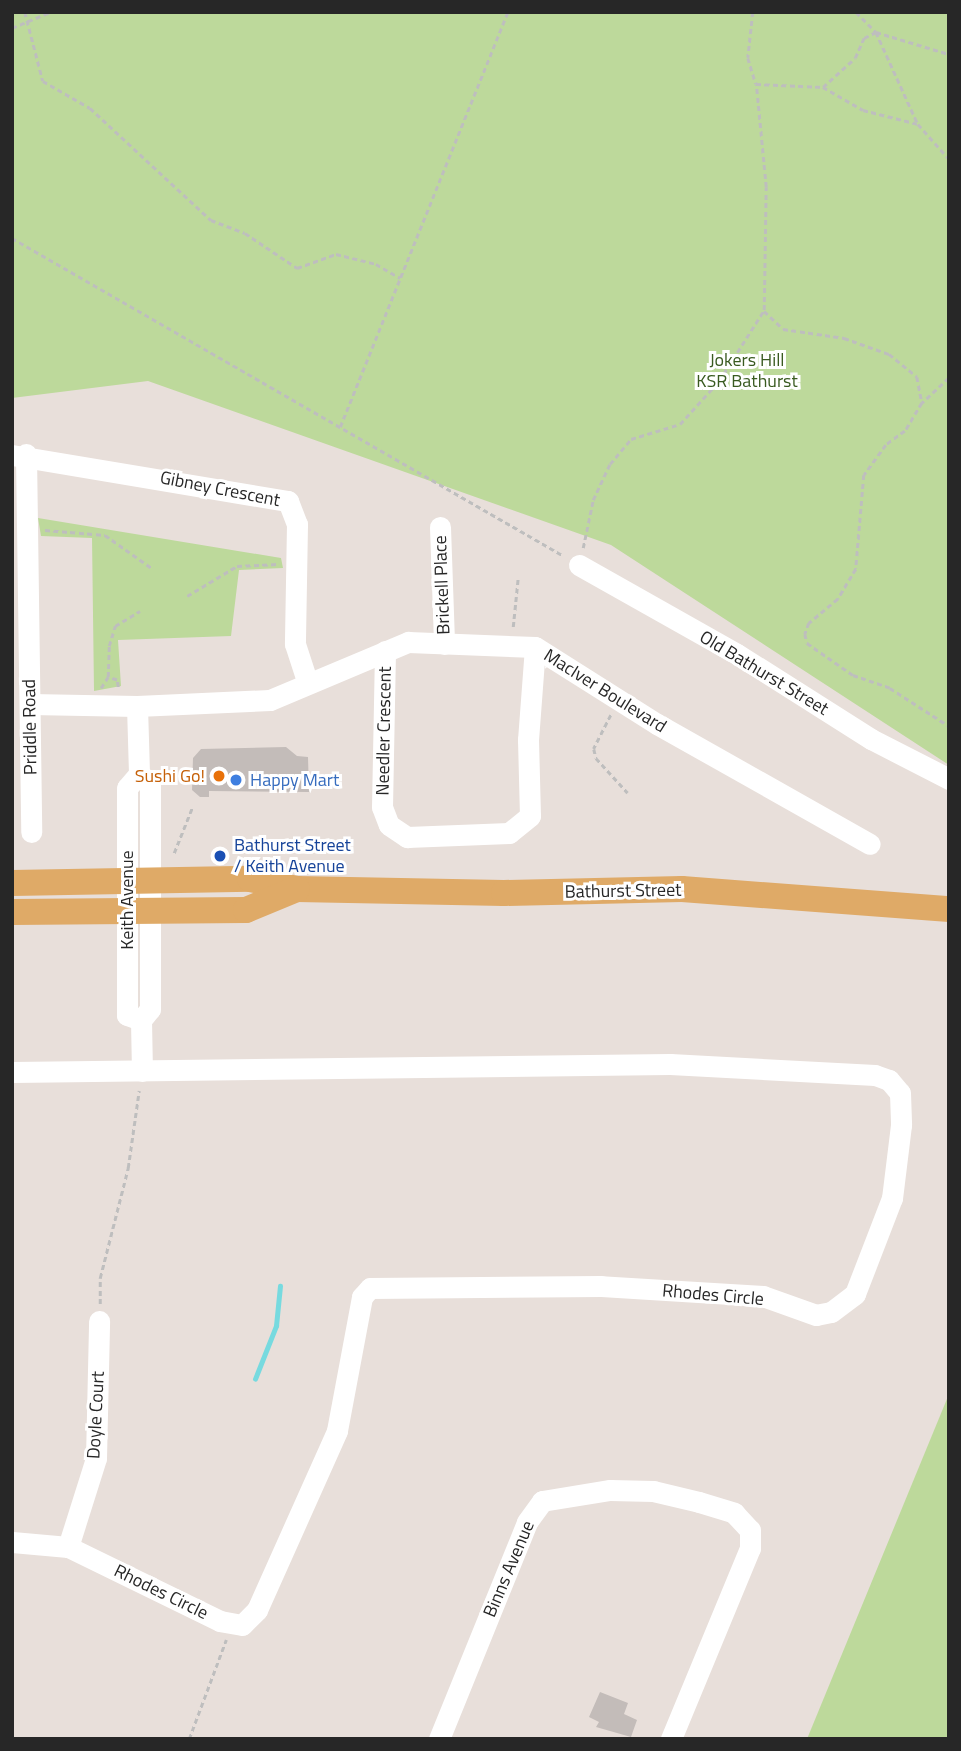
<!DOCTYPE html>
<html>
<head>
<meta charset="utf-8">
<style>
	body { margin:0 }
	#map { position:relative; width:961px; height:1751px; overflow:hidden; background:#e8dfda; font-family:"Titillium Web",sans-serif }
	div>[style] { position:absolute }
	.green>* { inset:0; background:#bdd99b }
	.stream>* { height:4.5px; margin:-2.25px; padding:0 2.25px; transform-origin:2.25px; border-radius:2.25px; background:#77dadf }
	.building>* { inset:0; background:#c3bcb9 }
	.path>* { height:2.5px; margin-top:-1.25px; transform-origin:0; background:repeating-linear-gradient(90deg,#bebebe 0 5px,transparent 0 8.5px) }
	.minor>* { height:21px; margin:-10.5px; padding:0 10.5px; transform-origin:10.5px; border-radius:10.5px; background:#fff }
	.major>* { height:26px; margin:-13px; padding:0 13px; transform-origin:13px; border-radius:13px; background:#dfaa67 }
	.dots>* { width:19px; height:19px; translate:-50% -50%; box-sizing:border-box; border:4px solid #fff; border-radius:50% }
	span { translate:-50% -50%; white-space:nowrap; text-align:center; line-height:1.15; -webkit-text-stroke:6px #fff; paint-order:stroke }
	.park-label { font-size:18px; color:#395a20 }
	.street-label { font-size:18px; color:#272727 }
	.food-label { font-size:18px; color:#c56008 }
	.right { translate:-100% -50%; text-align:right }
	.shop-label { font-size:18px; color:#366cbe }
	.left { translate:0 -50%; text-align:left }
	.transit-label { font-size:18px; color:#164399 }
	.frame { position:absolute; inset:0; border:14px solid #272727; pointer-events:none }
</style>
</head>
<body>
<div id="map">
	<div class="green">
		<i style="clip-path:polygon(12px 12px,949px 12px,949px 765px,611px 545px,148px 381px,12px 398px)"></i>
		<i style="clip-path:polygon(38px 518px,281px 558px,283px 568px,239px 570px,231px 636px,118px 640px,121px 686px,94px 691px,92px 538px,41px 536px)"></i>
		<i style="clip-path:polygon(949px 1394px,949px 1739px,807px 1739px)"></i>
	</div>
	<div class="stream">
		<i style="left:255px;top:1379px;width:57px;rotate:-68.4deg"></i>
		<i style="left:276px;top:1326px;width:40px;rotate:-84.3deg"></i>
	</div>
	<div class="building">
		<i style="clip-path:polygon(286px 747px,297px 756px,308px 757px,309px 792px,209px 791px,209px 797px,200px 797px,192px 790px,193px 758px,201px 749px)"></i>
		<i style="clip-path:polygon(600px 1692px,628px 1703px,624px 1714px,637px 1720px,631px 1737px,596px 1727px,599px 1722px,589px 1717px)"></i>
	</div>
	<div class="path">
		<i style="left:25px;top:12px;width:71px;rotate:75.4deg"></i>
		<i style="left:43px;top:81px;width:54px;rotate:29.9deg"></i>
		<i style="left:90px;top:108px;width:165px;rotate:42.8deg"></i>
		<i style="left:211px;top:220px;width:36px;rotate:21deg"></i>
		<i style="left:245px;top:233px;width:63px;rotate:33.9deg"></i>
		<i style="left:297px;top:268px;width:41px;rotate:-19.7deg"></i>
		<i style="left:336px;top:254px;width:41px;rotate:14deg"></i>
		<i style="left:376px;top:264px;width:28px;rotate:30deg"></i>
		<i style="left:753px;top:12px;width:46px;rotate:96.2deg"></i>
		<i style="left:748px;top:58px;width:27px;rotate:73deg"></i>
		<i style="left:756px;top:84px;width:67px;rotate:2.6deg"></i>
		<i style="left:823px;top:87px;width:43px;rotate:-42.2deg"></i>
		<i style="left:855px;top:58px;width:22px;rotate:-66deg"></i>
		<i style="left:864px;top:38px;width:13px;rotate:-27deg"></i>
		<i style="left:876px;top:32px;width:101px;rotate:65.5deg"></i>
		<i style="left:856px;top:12px;width:28px;rotate:45deg"></i>
		<i style="left:876px;top:32px;width:76px;rotate:16.8deg"></i>
		<i style="left:12px;top:28px;width:41px;rotate:-22.8deg"></i>
		<i style="left:823px;top:87px;width:46px;rotate:29.9deg"></i>
		<i style="left:863px;top:110px;width:57px;rotate:14.3deg"></i>
		<i style="left:918px;top:124px;width:47px;rotate:48.5deg"></i>
		<i style="left:12px;top:238px;width:637px;rotate:29.95deg"></i>
		<i style="left:764px;top:311px;width:26px;rotate:43deg"></i>
		<i style="left:783px;top:329px;width:62px;rotate:8.4deg"></i>
		<i style="left:844px;top:338px;width:48px;rotate:19.6deg"></i>
		<i style="left:889px;top:354px;width:36px;rotate:39deg"></i>
		<i style="left:917px;top:377px;width:26px;rotate:79deg"></i>
		<i style="left:949px;top:378px;width:37px;rotate:137deg"></i>
		<i style="left:922px;top:403px;width:33px;rotate:121deg"></i>
		<i style="left:905px;top:431px;width:24px;rotate:144deg"></i>
		<i style="left:886px;top:445px;width:37px;rotate:126deg"></i>
		<i style="left:864px;top:475px;width:94px;rotate:94.9deg"></i>
		<i style="left:856px;top:569px;width:35px;rotate:121deg"></i>
		<i style="left:838px;top:599px;width:38px;rotate:140deg"></i>
		<i style="left:809px;top:623px;width:12px;rotate:110deg"></i>
		<i style="left:805px;top:634px;width:9px;rotate:77deg"></i>
		<i style="left:807px;top:643px;width:56px;rotate:34.8deg"></i>
		<i style="left:853px;top:675px;width:39px;rotate:19deg"></i>
		<i style="left:890px;top:688px;width:70px;rotate:32.8deg"></i>
		<i style="left:340px;top:427px;width:448px;rotate:-68deg"></i>
		<i style="left:45px;top:530px;width:60px;rotate:4.8deg"></i>
		<i style="left:105px;top:535px;width:59px;rotate:35.3deg"></i>
		<i style="left:583px;top:548px;width:49px;rotate:-78.2deg"></i>
		<i style="left:593px;top:500px;width:40px;rotate:-65deg"></i>
		<i style="left:610px;top:464px;width:33px;rotate:-50deg"></i>
		<i style="left:631px;top:439px;width:51px;rotate:-17deg"></i>
		<i style="left:680px;top:424px;width:58px;rotate:-47.8deg"></i>
		<i style="left:719px;top:381px;width:84px;rotate:-57.6deg"></i>
		<i style="left:764px;top:310px;width:123px;rotate:-89.1deg"></i>
		<i style="left:766px;top:187px;width:103px;rotate:-95.5deg"></i>
		<i style="left:187px;top:596px;width:58px;rotate:-31deg"></i>
		<i style="left:237px;top:566px;width:40px;rotate:-2.9deg"></i>
		<i style="left:513px;top:627px;width:49px;rotate:-84.2deg"></i>
		<i style="left:118px;top:687px;width:7px;rotate:-98deg"></i>
		<i style="left:117px;top:680px;width:9px;rotate:-162deg"></i>
		<i style="left:108px;top:677px;width:31px;rotate:-88deg"></i>
		<i style="left:109px;top:646px;width:21px;rotate:-73deg"></i>
		<i style="left:115px;top:626px;width:29px;rotate:-31deg"></i>
		<i style="left:101px;top:688px;width:13px;rotate:-58deg"></i>
		<i style="left:611px;top:715px;width:38px;rotate:117deg"></i>
		<i style="left:594px;top:749px;width:9px;rotate:77deg"></i>
		<i style="left:596px;top:758px;width:47px;rotate:47.6deg"></i>
		<i style="left:174px;top:853px;width:48px;rotate:-68.2deg"></i>
		<i style="left:100px;top:1304px;width:26px;rotate:-90deg"></i>
		<i style="left:100px;top:1278px;width:114px;rotate:-75.7deg"></i>
		<i style="left:128px;top:1168px;width:78px;rotate:-81.9deg"></i>
		<i style="left:189px;top:1739px;width:106px;rotate:-69.5deg"></i>
	</div>
	<div class="minor">
		<i style="left:26px;top:454px;width:378px;rotate:89.2deg"></i>
		<i style="left:12px;top:455px;width:280px;rotate:9.5deg"></i>
		<i style="left:288px;top:501px;width:25px;rotate:69deg"></i>
		<i style="left:297px;top:524px;width:120px;rotate:91deg"></i>
		<i style="left:295px;top:644px;width:40px;rotate:72deg"></i>
		<i style="left:440px;top:527px;width:117px;rotate:88deg"></i>
		<i style="left:579px;top:565px;width:181px;rotate:29.4deg"></i>
		<i style="left:737px;top:654px;width:159px;rotate:32.4deg"></i>
		<i style="left:871px;top:739px;width:88px;rotate:27.1deg"></i>
		<i style="left:385px;top:651px;width:156px;rotate:91.1deg"></i>
		<i style="left:382px;top:807px;width:19px;rotate:69deg"></i>
		<i style="left:389px;top:825px;width:22px;rotate:34deg"></i>
		<i style="left:407px;top:837px;width:102px;rotate:-2.2deg"></i>
		<i style="left:509px;top:833px;width:27px;rotate:-39deg"></i>
		<i style="left:530px;top:816px;width:76px;rotate:-91.5deg"></i>
		<i style="left:528px;top:740px;width:93px;rotate:-85.7deg"></i>
		<i style="left:30px;top:704px;width:107px;rotate:1.1deg"></i>
		<i style="left:137px;top:706px;width:133px;rotate:-2.6deg"></i>
		<i style="left:270px;top:700px;width:150px;rotate:-22.8deg"></i>
		<i style="left:408px;top:642px;width:127px;rotate:2.3deg"></i>
		<i style="left:535px;top:647px;width:144px;rotate:32.3deg"></i>
		<i style="left:657px;top:724px;width:244px;rotate:29.4deg"></i>
		<i style="left:137px;top:706px;width:68px;rotate:88.3deg"></i>
		<i style="left:139px;top:774px;width:18px;rotate:131deg"></i>
		<i style="left:127px;top:788px;width:227px;rotate:90deg"></i>
		<i style="left:127px;top:1015px;width:15px;rotate:20deg"></i>
		<i style="left:139px;top:774px;width:14px;rotate:39deg"></i>
		<i style="left:150px;top:783px;width:226px;rotate:90deg"></i>
		<i style="left:150px;top:1009px;width:14px;rotate:129deg"></i>
		<i style="left:141px;top:1020px;width:51px;rotate:88.9deg"></i>
		<i style="left:12px;top:1072px;width:658px;rotate:-0.7deg"></i>
		<i style="left:670px;top:1064px;width:205px;rotate:3.1deg"></i>
		<i style="left:875px;top:1075px;width:15px;rotate:20deg"></i>
		<i style="left:889px;top:1080px;width:17px;rotate:50deg"></i>
		<i style="left:900px;top:1093px;width:32px;rotate:88deg"></i>
		<i style="left:901px;top:1125px;width:74px;rotate:97deg"></i>
		<i style="left:892px;top:1198px;width:103px;rotate:111.1deg"></i>
		<i style="left:855px;top:1294px;width:30px;rotate:143deg"></i>
		<i style="left:831px;top:1312px;width:15px;rotate:169deg"></i>
		<i style="left:816px;top:1315px;width:56px;rotate:-160.3deg"></i>
		<i style="left:763px;top:1296px;width:162px;rotate:-176.5deg"></i>
		<i style="left:601px;top:1286px;width:231px;rotate:179.5deg"></i>
		<i style="left:370px;top:1288px;width:12px;rotate:132deg"></i>
		<i style="left:362px;top:1297px;width:136px;rotate:100.6deg"></i>
		<i style="left:337px;top:1431px;width:196px;rotate:114.1deg"></i>
		<i style="left:257px;top:1610px;width:21px;rotate:135deg"></i>
		<i style="left:242px;top:1625px;width:22px;rotate:-170deg"></i>
		<i style="left:220px;top:1621px;width:169px;rotate:-154deg"></i>
		<i style="left:68px;top:1547px;width:56px;rotate:-174.9deg"></i>
		<i style="left:68px;top:1547px;width:93px;rotate:-72.5deg"></i>
		<i style="left:96px;top:1458px;width:137px;rotate:-88.7deg"></i>
		<i style="left:439px;top:1739px;width:234px;rotate:-67.9deg"></i>
		<i style="left:527px;top:1522px;width:26px;rotate:-54deg"></i>
		<i style="left:542px;top:1501px;width:69px;rotate:-9.2deg"></i>
		<i style="left:610px;top:1490px;width:43px;rotate:1.3deg"></i>
		<i style="left:653px;top:1491px;width:47px;rotate:13.4deg"></i>
		<i style="left:699px;top:1502px;width:37px;rotate:17deg"></i>
		<i style="left:734px;top:1513px;width:23px;rotate:47deg"></i>
		<i style="left:750px;top:1530px;width:18px;rotate:90deg"></i>
		<i style="left:750px;top:1548px;width:207px;rotate:112.5deg"></i>
	</div>
	<div class="major">
		<i style="left:12px;top:883px;width:238px;rotate:-1deg"></i>
		<i style="left:250px;top:879px;width:48px;rotate:12deg"></i>
		<i style="left:297px;top:889px;width:207px;rotate:1.1deg"></i>
		<i style="left:504px;top:893px;width:178px;rotate:-1.3deg"></i>
		<i style="left:682px;top:889px;width:268px;rotate:4.3deg"></i>
		<i style="left:12px;top:912px;width:234px;rotate:-0.5deg"></i>
		<i style="left:246px;top:910px;width:55px;rotate:-22.4deg"></i>
	</div>
	<div class="dots">
		<i style="left:219px;top:776px;background:#e8710a"></i>
		<i style="left:236px;top:780px;background:#3f7fe0"></i>
		<i style="left:220px;top:856px;background:#1a4fb4"></i>
	</div>
	<div class="park-label">
		<span style="left:747px;top:371px">Jokers Hill<br>KSR Bathurst</span>
	</div>
	<div class="street-label">
		<span style="left:220px;top:489px;rotate:11deg">Gibney Crescent</span>
		<span style="left:442px;top:585px;rotate:-92deg">Brickell Place</span>
		<span style="left:764px;top:673px;rotate:31deg">Old Bathurst Street</span>
		<span style="left:605px;top:691px;rotate:32deg">MacIver Boulevard</span>
		<span style="left:30px;top:727px;rotate:-91deg">Priddle Road</span>
		<span style="left:384px;top:731px;rotate:-89deg">Needler Crescent</span>
		<span style="left:623px;top:891px;rotate:-1deg">Bathurst Street</span>
		<span style="left:127px;top:900px;rotate:-90deg">Keith Avenue</span>
		<span style="left:713px;top:1295px;rotate:5deg">Rhodes Circle</span>
		<span style="left:96px;top:1415px;rotate:-87deg">Doyle Court</span>
		<span style="left:509px;top:1569px;rotate:-67deg">Binns Avenue</span>
		<span style="left:161px;top:1592px;rotate:26deg">Rhodes Circle</span>
	</div>
	<div class="food-label">
		<span class="right" style="left:205px;top:776px">Sushi Go!</span>
	</div>
	<div class="shop-label">
		<span class="left" style="left:250px;top:780px">Happy Mart</span>
	</div>
	<div class="transit-label">
		<span class="left" style="left:234px;top:856px">Bathurst Street<br>/ Keith Avenue</span>
	</div>
	<div class="frame"></div>
</div>
</body>
</html>
